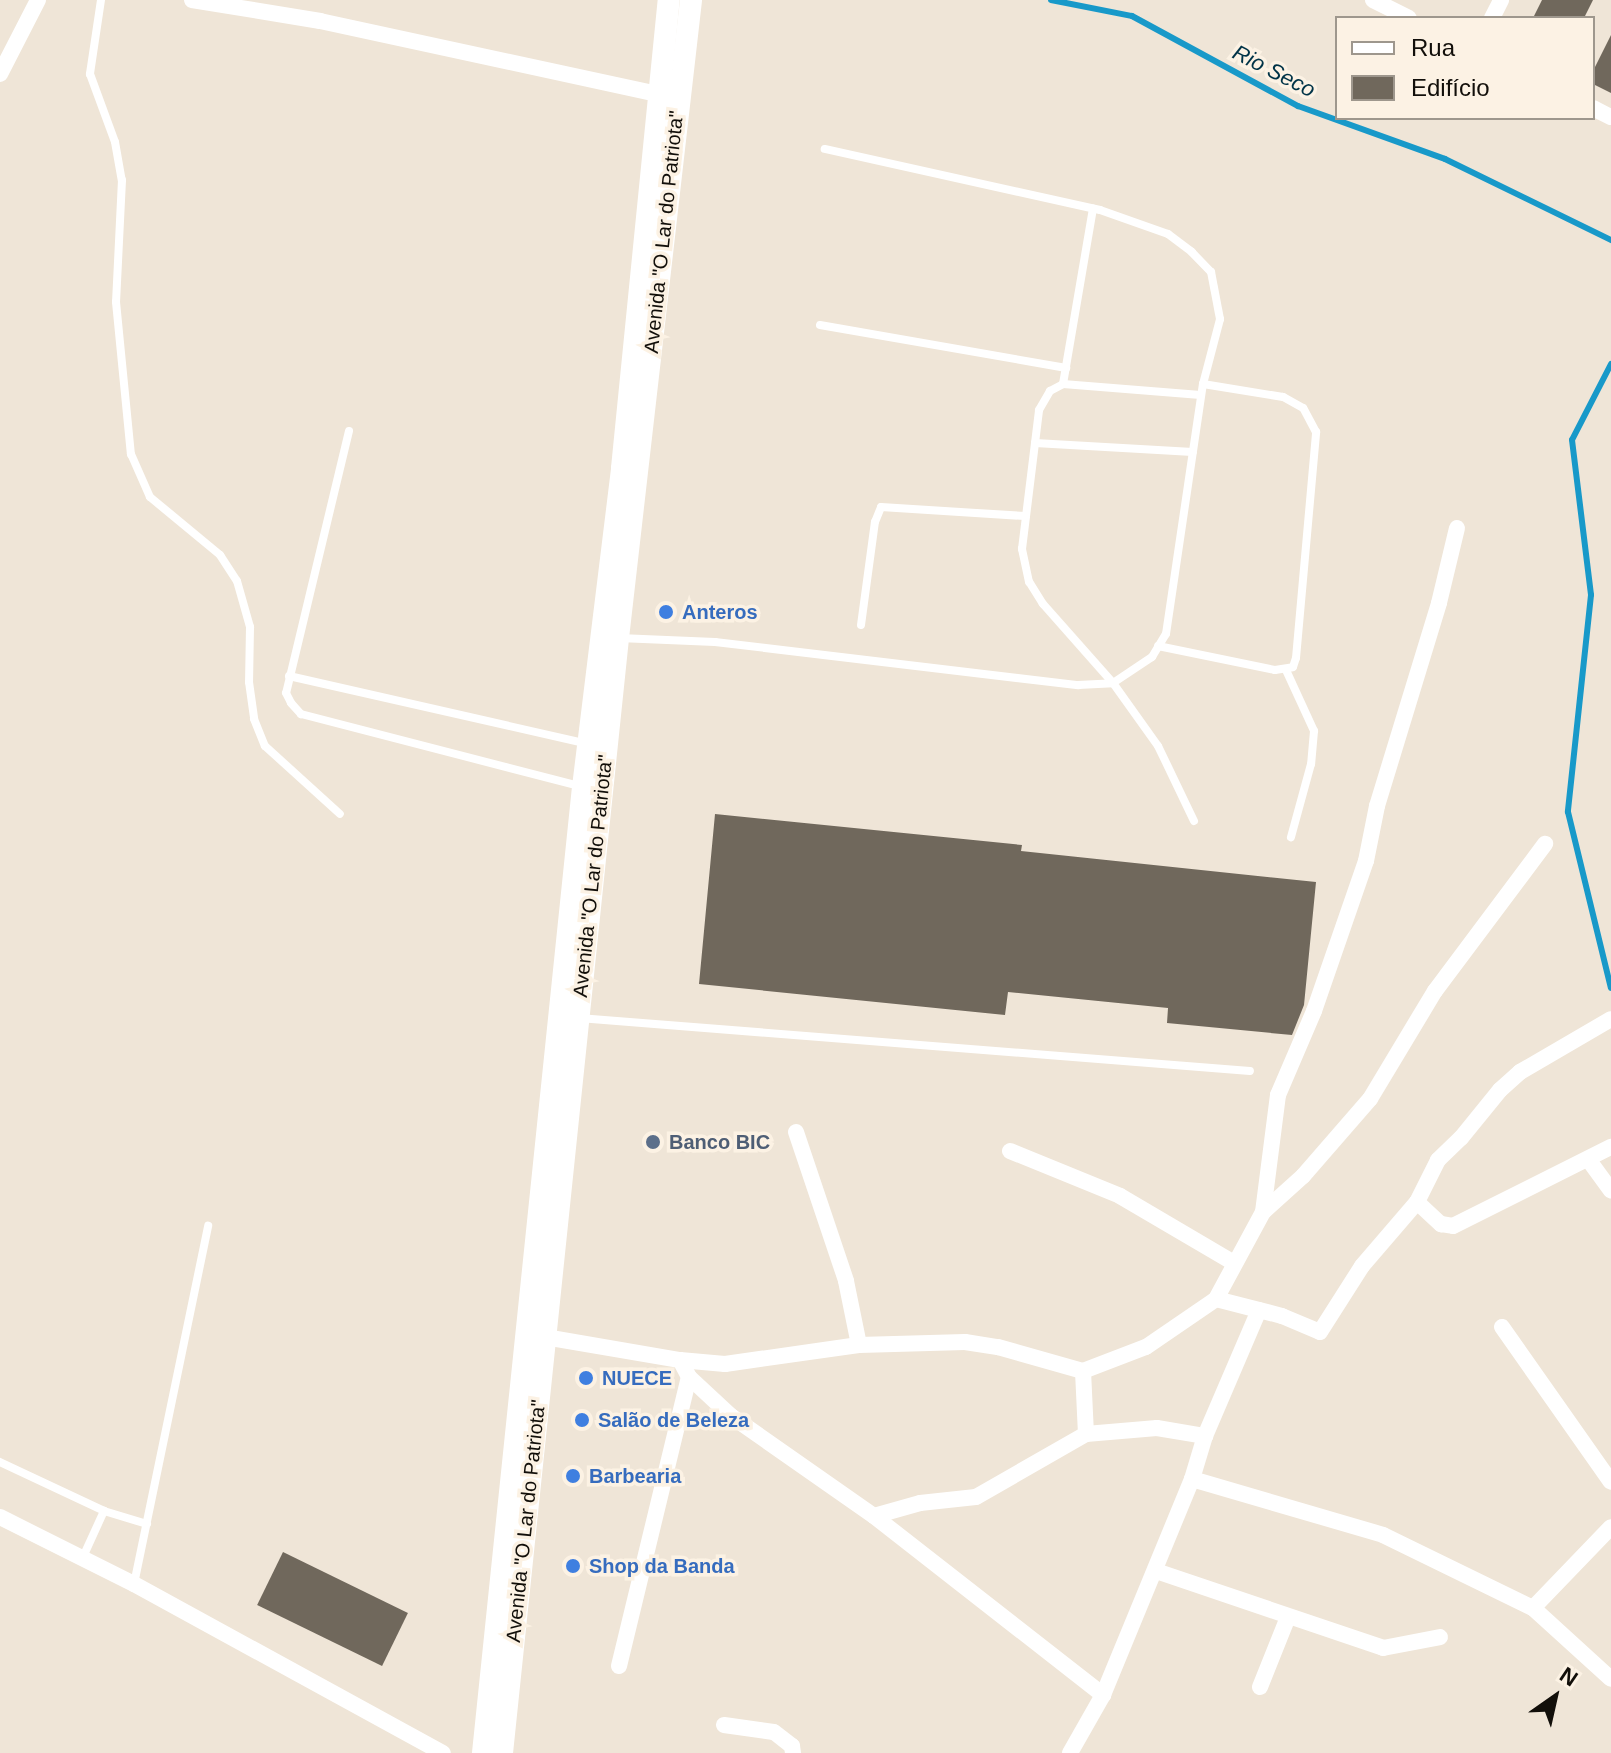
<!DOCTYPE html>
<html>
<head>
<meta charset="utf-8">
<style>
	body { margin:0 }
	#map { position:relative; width:1611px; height:1753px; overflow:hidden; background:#efe5d7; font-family:Helvetica,sans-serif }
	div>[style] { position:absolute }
	.stream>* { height:6px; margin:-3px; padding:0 3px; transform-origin:3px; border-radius:3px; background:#1899c9 }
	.building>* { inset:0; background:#70685c; transform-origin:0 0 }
	.lane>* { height:8px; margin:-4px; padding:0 4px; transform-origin:4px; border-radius:4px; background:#fff }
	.street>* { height:16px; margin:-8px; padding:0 8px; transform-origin:8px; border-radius:8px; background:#fff }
	.secondary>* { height:22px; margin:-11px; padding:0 11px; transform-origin:11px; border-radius:11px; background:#fff }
	.dots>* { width:22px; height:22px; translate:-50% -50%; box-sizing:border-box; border:4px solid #fcf2e4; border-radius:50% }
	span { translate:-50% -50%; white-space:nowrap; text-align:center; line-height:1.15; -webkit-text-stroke:7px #fcf2e4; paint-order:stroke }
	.street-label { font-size:20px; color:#120f0a }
	.shop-label { font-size:20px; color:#366cbe; font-weight:700 }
	.left { translate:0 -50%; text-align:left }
	.service-label { font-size:20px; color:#4e5e75; font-weight:700 }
	.water-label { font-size:22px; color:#003347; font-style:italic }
	.legend { position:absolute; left:1335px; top:16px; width:260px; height:104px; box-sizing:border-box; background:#fcf2e4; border:2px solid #9e978d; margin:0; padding:10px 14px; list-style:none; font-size:24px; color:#120f0a }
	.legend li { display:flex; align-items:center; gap:16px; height:40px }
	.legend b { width:40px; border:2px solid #9e978d }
	.north { position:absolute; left:1515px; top:1657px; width:80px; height:80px; -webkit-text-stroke:6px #fcf2e4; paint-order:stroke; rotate:34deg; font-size:22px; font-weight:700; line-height:32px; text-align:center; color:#120f0a }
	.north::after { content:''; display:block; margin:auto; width:28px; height:36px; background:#120f0a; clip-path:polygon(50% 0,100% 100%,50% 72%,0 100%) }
</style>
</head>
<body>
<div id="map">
	<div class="stream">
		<i style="left:1051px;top:0;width:83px;rotate:11.2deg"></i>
		<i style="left:1132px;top:16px;width:189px;rotate:28.5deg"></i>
		<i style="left:1298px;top:106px;width:156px;rotate:19.8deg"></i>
		<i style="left:1445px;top:159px;width:185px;rotate:26deg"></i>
		<i style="left:1611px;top:364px;width:85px;rotate:117.2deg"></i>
		<i style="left:1572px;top:440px;width:156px;rotate:83deg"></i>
		<i style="left:1591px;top:595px;width:218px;rotate:96.1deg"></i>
		<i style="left:1568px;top:812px;width:181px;rotate:76.3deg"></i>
	</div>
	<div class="building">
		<i style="clip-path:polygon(1542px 0,1593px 0,1584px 18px,1533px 18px)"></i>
		<i style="clip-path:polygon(1611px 35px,1611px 93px,1593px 84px,1593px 71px)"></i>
		<i style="clip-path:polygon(715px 814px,1022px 845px,1021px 851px,1316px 882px,1304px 1005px,1292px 1035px,1167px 1023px,1168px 1008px,1008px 992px,1005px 1015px,699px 984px)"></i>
		<i style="left:283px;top:1552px;width:139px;height:59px;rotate:26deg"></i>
	</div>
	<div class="lane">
		<i style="left:101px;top:0;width:75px;rotate:98.5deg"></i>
		<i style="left:90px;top:74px;width:72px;rotate:69.8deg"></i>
		<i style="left:115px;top:142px;width:39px;rotate:80deg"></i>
		<i style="left:122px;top:180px;width:122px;rotate:92.8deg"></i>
		<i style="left:116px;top:302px;width:153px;rotate:84.4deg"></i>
		<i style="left:131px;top:454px;width:47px;rotate:66.2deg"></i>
		<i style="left:150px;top:497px;width:91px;rotate:39.6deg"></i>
		<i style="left:220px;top:555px;width:31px;rotate:57deg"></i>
		<i style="left:237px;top:581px;width:48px;rotate:74.2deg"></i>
		<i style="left:250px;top:627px;width:55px;rotate:91deg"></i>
		<i style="left:249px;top:682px;width:37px;rotate:82deg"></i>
		<i style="left:254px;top:719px;width:29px;rotate:68deg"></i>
		<i style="left:265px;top:746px;width:101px;rotate:42.2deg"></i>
		<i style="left:820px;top:325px;width:250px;rotate:9.9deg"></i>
		<i style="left:1063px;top:384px;width:178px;rotate:-80.3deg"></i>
		<i style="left:349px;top:431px;width:269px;rotate:103.5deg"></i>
		<i style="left:286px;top:693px;width:11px;rotate:63deg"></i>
		<i style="left:291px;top:703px;width:15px;rotate:48deg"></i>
		<i style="left:301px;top:714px;width:288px;rotate:14.5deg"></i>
		<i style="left:1035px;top:443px;width:158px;rotate:3.3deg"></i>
		<i style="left:861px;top:625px;width:104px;rotate:-82.3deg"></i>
		<i style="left:875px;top:522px;width:16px;rotate:-68deg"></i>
		<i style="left:881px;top:507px;width:145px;rotate:3.6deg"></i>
		<i style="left:619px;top:638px;width:96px;rotate:2.4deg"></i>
		<i style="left:715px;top:642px;width:366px;rotate:6.8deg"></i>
		<i style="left:1078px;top:685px;width:35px;rotate:-3deg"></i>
		<i style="left:1113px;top:683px;width:47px;rotate:-33.7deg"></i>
		<i style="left:1152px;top:657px;width:27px;rotate:-59deg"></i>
		<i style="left:1166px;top:634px;width:253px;rotate:-81.6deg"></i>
		<i style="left:1203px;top:384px;width:67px;rotate:-75.3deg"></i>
		<i style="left:1220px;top:319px;width:48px;rotate:-100.8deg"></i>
		<i style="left:1211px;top:272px;width:28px;rotate:-134deg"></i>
		<i style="left:1192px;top:252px;width:30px;rotate:-143deg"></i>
		<i style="left:1168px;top:234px;width:72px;rotate:-160.6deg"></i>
		<i style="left:1100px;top:210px;width:282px;rotate:-167.5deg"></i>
		<i style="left:1158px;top:646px;width:119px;rotate:11.6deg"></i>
		<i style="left:1275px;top:670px;width:18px;rotate:-9deg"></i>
		<i style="left:1293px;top:667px;width:9px;rotate:-72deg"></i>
		<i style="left:1296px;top:658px;width:227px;rotate:-84.9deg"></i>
		<i style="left:1316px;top:432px;width:27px;rotate:-118deg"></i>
		<i style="left:1303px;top:408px;width:23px;rotate:-151deg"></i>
		<i style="left:1283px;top:397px;width:81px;rotate:-170.8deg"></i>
		<i style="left:1286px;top:670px;width:67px;rotate:65.3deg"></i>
		<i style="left:1314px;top:731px;width:33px;rotate:95deg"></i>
		<i style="left:1311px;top:764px;width:76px;rotate:105.3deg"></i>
		<i style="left:289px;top:676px;width:303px;rotate:12.8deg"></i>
		<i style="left:1194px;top:821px;width:83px;rotate:-115.6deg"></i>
		<i style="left:1158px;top:746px;width:77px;rotate:-125.5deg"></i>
		<i style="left:1113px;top:683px;width:106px;rotate:-131.5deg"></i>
		<i style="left:1043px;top:604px;width:26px;rotate:-122deg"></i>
		<i style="left:1029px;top:582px;width:34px;rotate:-102deg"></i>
		<i style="left:1022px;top:549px;width:140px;rotate:-83deg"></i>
		<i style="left:1039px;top:410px;width:22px;rotate:-60deg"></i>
		<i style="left:1050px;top:391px;width:15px;rotate:-28deg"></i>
		<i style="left:1063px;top:384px;width:138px;rotate:4.6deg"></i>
		<i style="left:579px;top:1018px;width:673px;rotate:4.52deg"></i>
		<i style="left:0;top:1462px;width:115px;rotate:25.2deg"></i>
		<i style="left:104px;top:1511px;width:45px;rotate:16.8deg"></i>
		<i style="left:83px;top:1557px;width:51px;rotate:-65.5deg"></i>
		<i style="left:134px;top:1584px;width:366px;rotate:-78.3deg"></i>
	</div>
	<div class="street">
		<i style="left:192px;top:0;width:130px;rotate:9.3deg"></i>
		<i style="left:320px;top:21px;width:347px;rotate:12.2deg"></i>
		<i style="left:1373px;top:0;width:40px;rotate:26.6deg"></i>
		<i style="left:1492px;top:18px;width:20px;rotate:-63deg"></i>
		<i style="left:0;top:74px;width:83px;rotate:-62.8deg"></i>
		<i style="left:1593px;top:108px;width:20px;rotate:27deg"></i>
		<i style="left:796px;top:1132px;width:157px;rotate:71.4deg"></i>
		<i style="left:846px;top:1281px;width:65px;rotate:78.5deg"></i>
		<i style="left:1010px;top:1151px;width:119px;rotate:22.2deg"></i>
		<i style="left:1120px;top:1196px;width:132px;rotate:30.4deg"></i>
		<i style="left:1588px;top:1159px;width:39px;rotate:54deg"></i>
		<i style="left:1417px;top:1202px;width:33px;rotate:43deg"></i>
		<i style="left:1441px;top:1224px;width:12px;rotate:9deg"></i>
		<i style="left:1453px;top:1226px;width:177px;rotate:-26.6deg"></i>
		<i style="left:1263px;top:1212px;width:118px;rotate:-82.7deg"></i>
		<i style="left:1278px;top:1095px;width:91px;rotate:-66.8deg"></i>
		<i style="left:1314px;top:1011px;width:159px;rotate:-70.9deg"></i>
		<i style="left:1366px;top:861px;width:56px;rotate:-78.7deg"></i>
		<i style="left:1377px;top:806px;width:212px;rotate:-73deg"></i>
		<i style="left:1439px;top:603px;width:77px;rotate:-76.5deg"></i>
		<i style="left:1216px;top:1299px;width:68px;rotate:14.4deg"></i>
		<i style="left:1282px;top:1316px;width:41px;rotate:22.8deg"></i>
		<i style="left:1320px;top:1332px;width:78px;rotate:-57.5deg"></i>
		<i style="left:1362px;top:1266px;width:84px;rotate:-49.3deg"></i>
		<i style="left:1417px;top:1202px;width:47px;rotate:-63.4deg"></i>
		<i style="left:1438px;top:1160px;width:32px;rotate:-44deg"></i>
		<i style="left:1461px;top:1138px;width:62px;rotate:-50.9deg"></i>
		<i style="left:1500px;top:1090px;width:27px;rotate:-42deg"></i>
		<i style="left:1520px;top:1072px;width:105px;rotate:-30.2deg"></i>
		<i style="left:1502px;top:1327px;width:189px;rotate:54.9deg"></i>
		<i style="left:545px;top:1337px;width:137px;rotate:9.7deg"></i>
		<i style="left:680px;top:1360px;width:45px;rotate:5.1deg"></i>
		<i style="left:725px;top:1364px;width:135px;rotate:-8.1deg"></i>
		<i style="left:859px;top:1345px;width:106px;rotate:-1.6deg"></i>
		<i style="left:965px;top:1342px;width:33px;rotate:9deg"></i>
		<i style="left:998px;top:1347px;width:88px;rotate:15.8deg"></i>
		<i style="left:1083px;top:1371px;width:67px;rotate:-20.9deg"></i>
		<i style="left:1146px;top:1347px;width:85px;rotate:-34.4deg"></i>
		<i style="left:1216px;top:1299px;width:99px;rotate:-61.6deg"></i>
		<i style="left:1263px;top:1212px;width:54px;rotate:-42deg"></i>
		<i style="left:1303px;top:1176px;width:102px;rotate:-49deg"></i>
		<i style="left:1370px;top:1099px;width:126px;rotate:-59deg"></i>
		<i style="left:1435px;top:991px;width:184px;rotate:-53.2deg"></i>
		<i style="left:680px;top:1360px;width:19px;rotate:62deg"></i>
		<i style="left:689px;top:1377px;width:57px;rotate:42.9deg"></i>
		<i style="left:731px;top:1416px;width:174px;rotate:35deg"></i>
		<i style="left:874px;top:1516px;width:291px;rotate:38deg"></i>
		<i style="left:1083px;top:1371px;width:63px;rotate:87.3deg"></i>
		<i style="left:1192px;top:1479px;width:199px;rotate:16.3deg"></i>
		<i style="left:1383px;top:1535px;width:167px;rotate:26deg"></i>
		<i style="left:1533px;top:1608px;width:105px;rotate:42.3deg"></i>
		<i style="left:874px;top:1516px;width:48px;rotate:-15.8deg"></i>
		<i style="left:920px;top:1503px;width:56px;rotate:-6.1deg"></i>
		<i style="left:976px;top:1497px;width:127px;rotate:-29.8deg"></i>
		<i style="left:1086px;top:1434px;width:71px;rotate:-4.8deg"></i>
		<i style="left:1157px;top:1428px;width:49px;rotate:9.5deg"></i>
		<i style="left:0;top:1517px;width:150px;rotate:26.6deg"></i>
		<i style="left:134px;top:1584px;width:352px;rotate:28.7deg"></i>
		<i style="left:1156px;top:1571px;width:240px;rotate:18.7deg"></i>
		<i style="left:1383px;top:1648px;width:58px;rotate:-10.9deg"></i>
		<i style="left:1533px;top:1608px;width:112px;rotate:-46.1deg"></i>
		<i style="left:619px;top:1666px;width:297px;rotate:-76.4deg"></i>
		<i style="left:1260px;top:1687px;width:75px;rotate:-68.2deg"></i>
		<i style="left:724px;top:1725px;width:50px;rotate:8deg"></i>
		<i style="left:774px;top:1732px;width:23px;rotate:38deg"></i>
		<i style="left:792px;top:1746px;width:7px;rotate:82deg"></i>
		<i style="left:1070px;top:1753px;width:67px;rotate:-60.4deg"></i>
		<i style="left:1103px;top:1695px;width:234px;rotate:-67.6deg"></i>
		<i style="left:1192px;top:1479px;width:45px;rotate:-73.2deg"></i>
		<i style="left:1205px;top:1436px;width:137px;rotate:-66.8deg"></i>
	</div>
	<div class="secondary">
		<i style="left:483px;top:1753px;width:971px;rotate:-84.09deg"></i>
		<i style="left:583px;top:787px;width:321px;rotate:-83deg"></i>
		<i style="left:622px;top:468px;width:470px;rotate:-84.3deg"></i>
		<i style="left:502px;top:1753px;width:1121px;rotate:-84.06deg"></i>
		<i style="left:618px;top:638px;width:642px;rotate:-83.47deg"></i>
	</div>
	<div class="dots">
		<i style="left:666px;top:612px;background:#3f7fe0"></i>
		<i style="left:653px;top:1142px;background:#5c6f8a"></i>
		<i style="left:586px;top:1378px;background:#3f7fe0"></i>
		<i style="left:582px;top:1420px;background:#3f7fe0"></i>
		<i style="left:573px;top:1476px;background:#3f7fe0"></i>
		<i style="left:573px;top:1566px;background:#3f7fe0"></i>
	</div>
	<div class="street-label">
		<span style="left:664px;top:232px;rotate:-84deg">Avenida "O Lar do Patriota"</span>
		<span style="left:593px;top:876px;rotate:-84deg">Avenida "O Lar do Patriota"</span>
		<span style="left:526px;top:1521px;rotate:-84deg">Avenida "O Lar do Patriota"</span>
	</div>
	<div class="shop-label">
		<span class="left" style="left:682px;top:612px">Anteros</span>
		<span class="left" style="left:602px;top:1378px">NUECE</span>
		<span class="left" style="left:598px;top:1420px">Salão de Beleza</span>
		<span class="left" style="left:589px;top:1476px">Barbearia</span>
		<span class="left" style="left:589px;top:1566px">Shop da Banda</span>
	</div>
	<div class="service-label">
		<span class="left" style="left:669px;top:1142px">Banco BIC</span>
	</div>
	<div class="water-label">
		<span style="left:1274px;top:71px;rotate:27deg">Rio Seco</span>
	</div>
	<ul class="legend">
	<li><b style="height:10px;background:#fff"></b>Rua</li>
	<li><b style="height:22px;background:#70685c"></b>Edifício</li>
	</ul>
	<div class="north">N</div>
</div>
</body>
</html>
